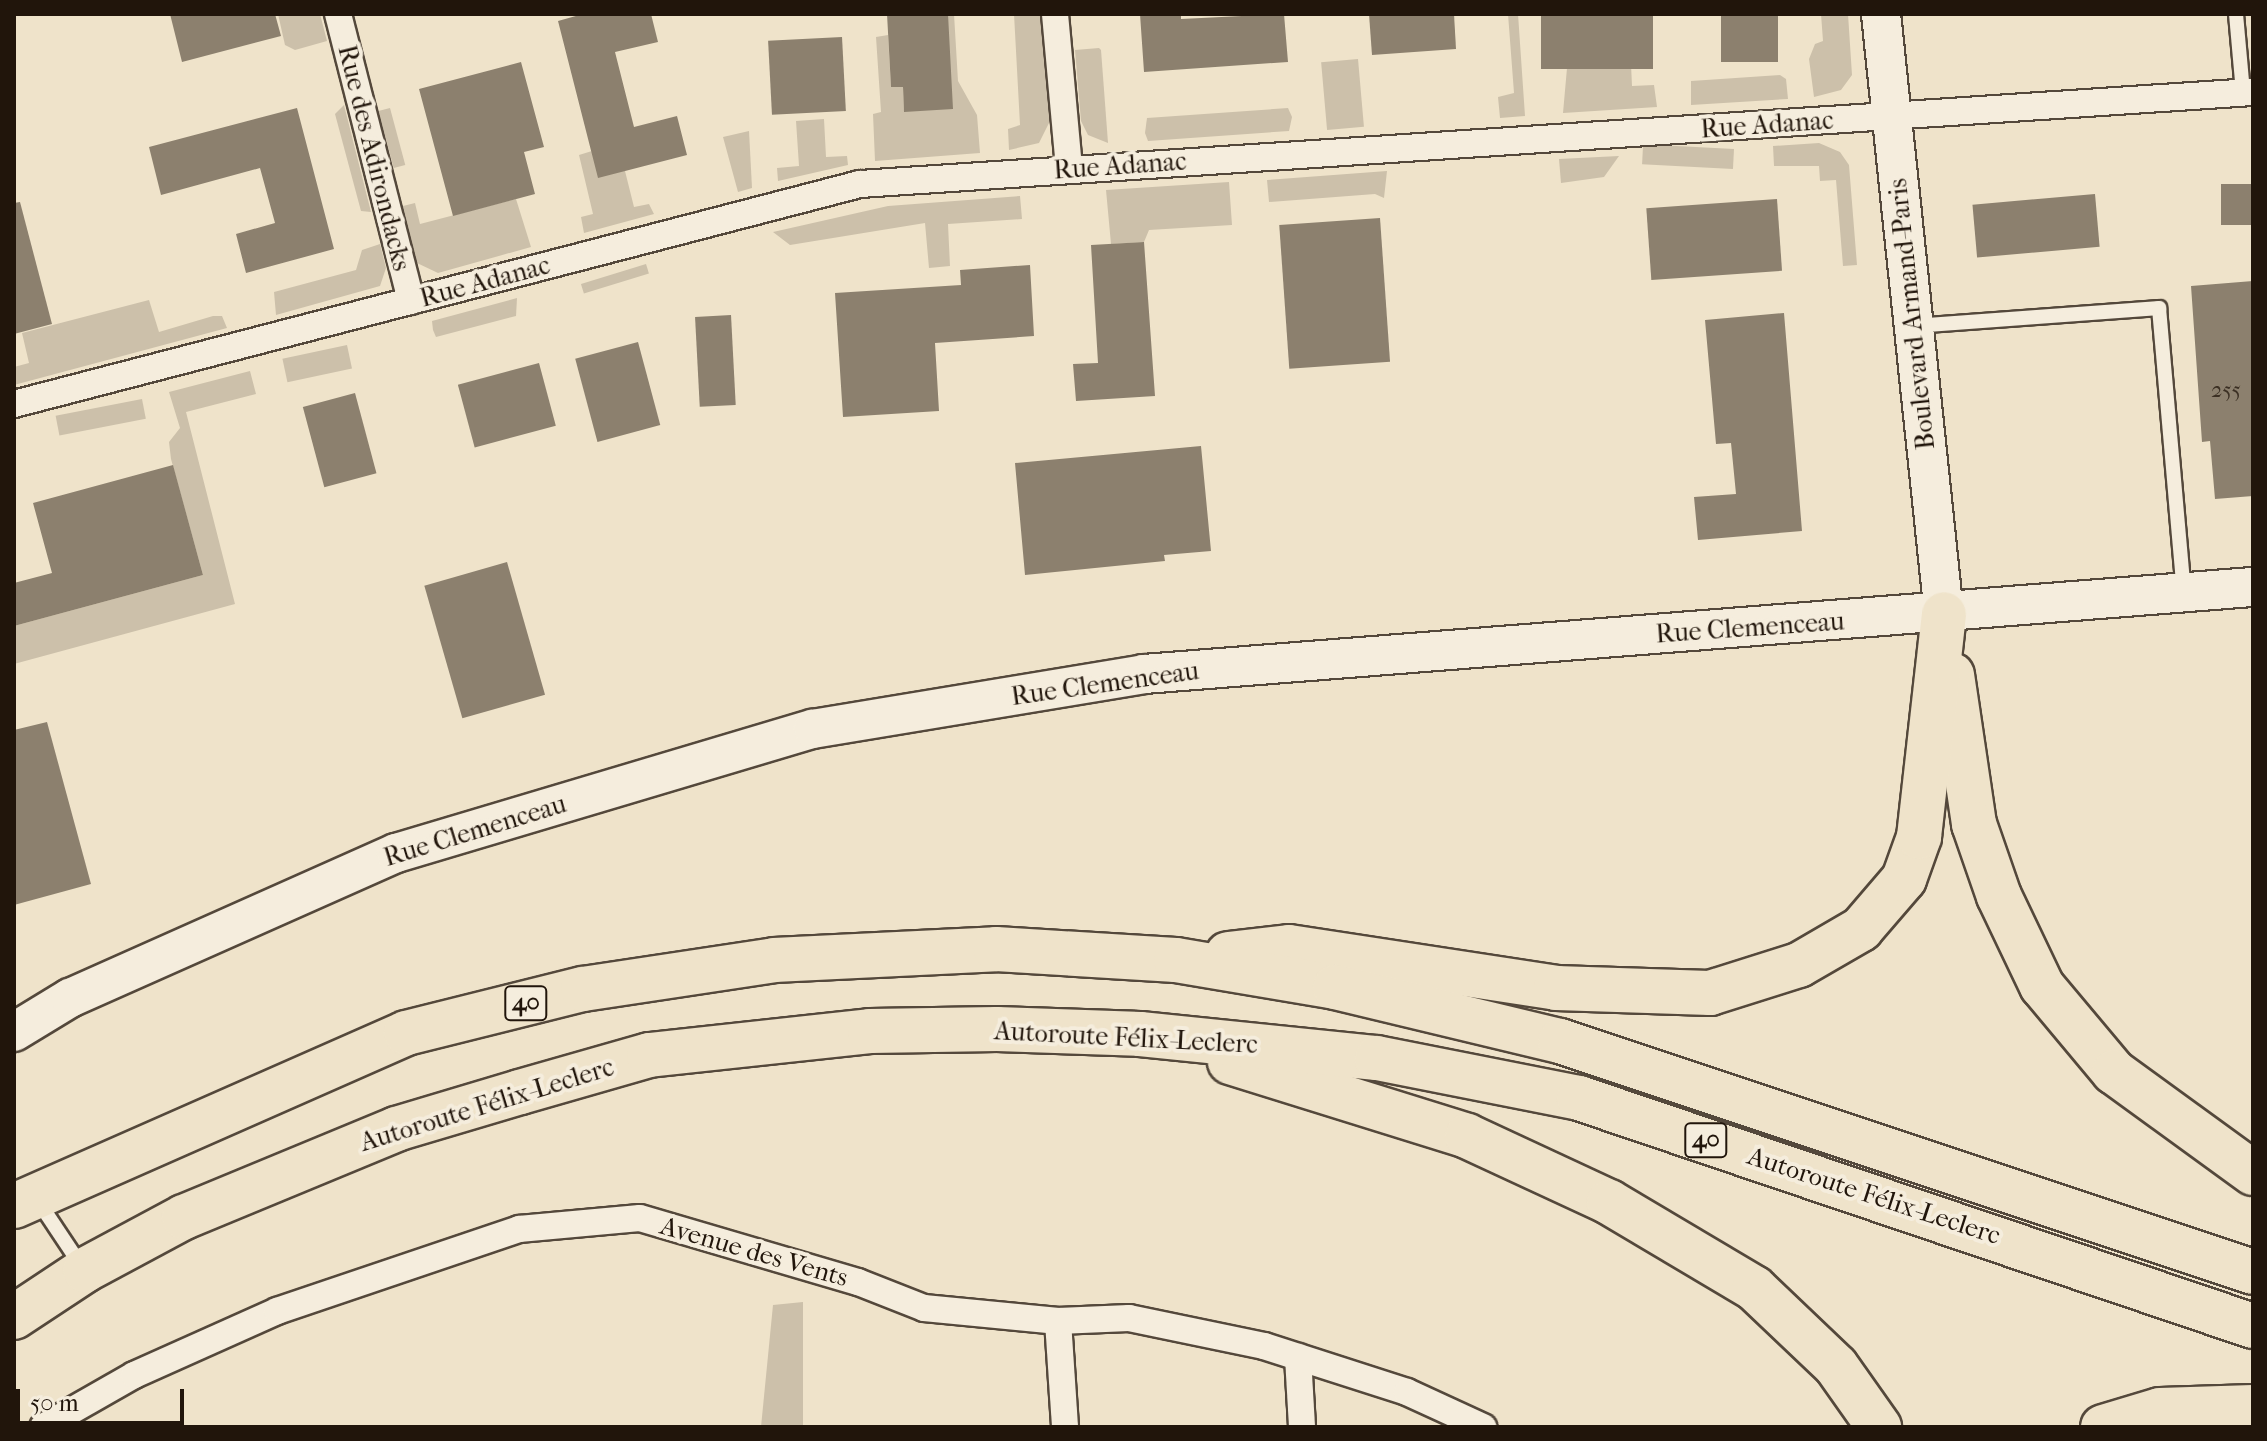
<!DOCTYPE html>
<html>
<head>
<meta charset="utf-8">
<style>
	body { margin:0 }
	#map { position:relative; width:2267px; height:1441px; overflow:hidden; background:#efe3ca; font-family:"IM FELL French Canon",serif }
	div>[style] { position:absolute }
	.green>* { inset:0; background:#ccc0aa; transform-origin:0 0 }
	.building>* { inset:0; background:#8c806e; transform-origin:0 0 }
	.roads { filter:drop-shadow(2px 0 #54483b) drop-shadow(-2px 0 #54483b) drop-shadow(0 2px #54483b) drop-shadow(0 -2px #54483b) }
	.lane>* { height:14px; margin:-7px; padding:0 7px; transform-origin:7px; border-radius:7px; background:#f5eddd }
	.street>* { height:26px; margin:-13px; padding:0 13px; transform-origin:13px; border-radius:13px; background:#f5eddd }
	.secondary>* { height:38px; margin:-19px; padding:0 19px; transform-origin:19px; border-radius:19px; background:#f5eddd }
	.highway>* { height:44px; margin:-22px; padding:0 22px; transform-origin:22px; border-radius:22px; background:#efe3ca }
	span { translate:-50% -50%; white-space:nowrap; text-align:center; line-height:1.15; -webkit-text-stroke:8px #f5eddd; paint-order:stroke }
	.number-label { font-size:22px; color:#3c3024 }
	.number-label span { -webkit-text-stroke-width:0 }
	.shield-label span { padding:2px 6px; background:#f5eddd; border:2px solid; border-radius:6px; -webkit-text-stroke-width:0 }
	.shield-label { font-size:24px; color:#21150b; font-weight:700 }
	.street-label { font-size:26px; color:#21150b }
	.frame { position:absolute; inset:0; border:16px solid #21150b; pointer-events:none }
	.scale { position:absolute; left:16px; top:1389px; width:168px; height:36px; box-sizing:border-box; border:4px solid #21150b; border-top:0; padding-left:10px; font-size:24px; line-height:28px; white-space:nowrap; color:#21150b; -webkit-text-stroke:6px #f5eddd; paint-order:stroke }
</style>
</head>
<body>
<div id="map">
	<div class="green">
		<i style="clip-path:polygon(278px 14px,320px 14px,327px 41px,295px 50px,285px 45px)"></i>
		<i style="clip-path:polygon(954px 14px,958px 81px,977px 115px,980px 153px,875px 161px,873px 114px,881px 112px,876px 37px,888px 35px,891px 87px,903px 87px,904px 111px,948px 15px)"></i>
		<i style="clip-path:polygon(1014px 14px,1040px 14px,1050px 121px,1039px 143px,1009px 150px,1008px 129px,1020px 125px)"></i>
		<i style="clip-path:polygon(1508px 14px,1518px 14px,1525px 116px,1500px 118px,1498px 97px,1514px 93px)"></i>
		<i style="clip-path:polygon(1821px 14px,1848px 14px,1852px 75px,1841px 90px,1814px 97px,1809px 59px,1815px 44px,1823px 41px)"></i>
		<i style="clip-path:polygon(1099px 48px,1101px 50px,1108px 143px,1088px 135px,1081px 121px,1075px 50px)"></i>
		<i style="left:1358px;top:59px;width:68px;height:37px;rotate:85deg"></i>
		<i style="clip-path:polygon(1631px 64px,1632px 86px,1654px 85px,1657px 107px,1563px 113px,1567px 68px)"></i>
		<i style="clip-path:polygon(1780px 75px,1786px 79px,1788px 99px,1691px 105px,1691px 81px)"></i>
		<i style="clip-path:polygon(344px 105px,371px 212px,361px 211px,335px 114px)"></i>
		<i style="left:390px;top:108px;width:59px;height:12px;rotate:75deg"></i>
		<i style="clip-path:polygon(1288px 108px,1292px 117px,1289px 131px,1148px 141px,1145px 133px,1147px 118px)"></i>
		<i style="clip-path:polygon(824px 119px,826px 157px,847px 156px,848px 165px,778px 181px,777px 168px,799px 166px,796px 121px)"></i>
		<i style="clip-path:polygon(749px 131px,752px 188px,738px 192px,723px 137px)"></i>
		<i style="clip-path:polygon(1819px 143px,1840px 152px,1849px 165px,1857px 265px,1843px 266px,1836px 180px,1820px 181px,1819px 166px,1774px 166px,1773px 146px)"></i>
		<i style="left:1734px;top:149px;width:20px;height:91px;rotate:93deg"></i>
		<i style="clip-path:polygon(592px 151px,625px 171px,634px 207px,649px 204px,654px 214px,584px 233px,581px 217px,593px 214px,579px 155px)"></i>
		<i style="clip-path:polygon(1619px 156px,1604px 177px,1561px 183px,1559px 159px)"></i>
		<i style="clip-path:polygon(1387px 171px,1384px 198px,1375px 194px,1269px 202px,1267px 180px)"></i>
		<i style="clip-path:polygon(1229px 182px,1232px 225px,1149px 230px,1144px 242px,1111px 244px,1106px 190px)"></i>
		<i style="clip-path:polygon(1020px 196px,1022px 219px,948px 224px,950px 266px,929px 268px,925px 223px,790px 245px,773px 232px,888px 206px)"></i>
		<i style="clip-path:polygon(516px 199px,531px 247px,438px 273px,417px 263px,403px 206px,415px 203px,420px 224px)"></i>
		<i style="clip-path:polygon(380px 244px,386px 268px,380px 286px,276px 315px,274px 292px,356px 270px,362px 250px)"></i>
		<i style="left:646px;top:264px;width:10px;height:68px;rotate:73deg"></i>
		<i style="clip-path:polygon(517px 298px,516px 316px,436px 337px,433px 330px,432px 321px)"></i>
		<i style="clip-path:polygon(149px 300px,159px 332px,213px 316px,222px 316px,227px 328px,14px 385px,14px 367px,29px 363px,22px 333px)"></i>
		<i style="left:347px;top:345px;width:24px;height:66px;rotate:78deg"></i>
		<i style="clip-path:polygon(250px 371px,256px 394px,186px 412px,235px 604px,14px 664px,14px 626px,203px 575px,171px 459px,169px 442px,180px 428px,169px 392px)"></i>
		<i style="left:142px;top:399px;width:20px;height:88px;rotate:79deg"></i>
		<i style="clip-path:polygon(803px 1302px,803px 1427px,761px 1427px,773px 1305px)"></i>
	</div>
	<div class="building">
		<i style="clip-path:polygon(170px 14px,275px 14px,281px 36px,182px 62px)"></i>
		<i style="clip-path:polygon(583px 14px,651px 14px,658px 42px,615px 52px,634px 127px,677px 116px,687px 155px,598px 178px,558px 21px)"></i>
		<i style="clip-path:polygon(887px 14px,948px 14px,953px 109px,904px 112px,903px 87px,891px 87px)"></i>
		<i style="clip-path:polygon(1140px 14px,1181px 14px,1181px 19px,1284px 14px,1288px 62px,1144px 72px)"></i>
		<i style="clip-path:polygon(1369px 14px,1454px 14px,1456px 49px,1372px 55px)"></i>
		<i style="left:1541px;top:14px;width:112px;height:55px"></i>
		<i style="left:1721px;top:14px;width:57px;height:48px"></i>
		<i style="left:842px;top:37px;width:74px;height:74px;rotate:87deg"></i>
		<i style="clip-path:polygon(521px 62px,544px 147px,524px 152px,535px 194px,453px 216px,419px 89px)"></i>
		<i style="clip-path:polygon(297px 108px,334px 249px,246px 273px,236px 234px,275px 223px,260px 168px,161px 195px,149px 147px)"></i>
		<i style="left:2253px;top:184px;width:41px;height:32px;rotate:90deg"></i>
		<i style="left:2095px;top:194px;width:53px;height:123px;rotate:85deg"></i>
		<i style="left:1777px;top:199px;width:72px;height:131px;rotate:86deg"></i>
		<i style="clip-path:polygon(20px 202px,52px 324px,14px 334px,14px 203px)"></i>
		<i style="left:1380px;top:218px;width:144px;height:101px;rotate:86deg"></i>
		<i style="clip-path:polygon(1144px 242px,1155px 396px,1076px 401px,1073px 364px,1098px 363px,1091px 245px)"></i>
		<i style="clip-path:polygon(1030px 265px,1034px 336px,935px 343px,939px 411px,843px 417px,835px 293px,961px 285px,960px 270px)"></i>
		<i style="clip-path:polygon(2253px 281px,2253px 496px,2215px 499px,2210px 441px,2202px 442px,2191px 286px)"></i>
		<i style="clip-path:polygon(1784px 313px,1802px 531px,1698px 540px,1694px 497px,1736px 494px,1731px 443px,1716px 444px,1705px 320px)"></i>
		<i style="left:731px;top:315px;width:90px;height:36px;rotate:87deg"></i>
		<i style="left:638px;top:342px;width:86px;height:65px;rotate:75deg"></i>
		<i style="left:539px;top:363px;width:65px;height:84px;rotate:75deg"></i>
		<i style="left:355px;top:393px;width:83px;height:54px;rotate:75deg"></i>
		<i style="clip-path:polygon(1201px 446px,1211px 551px,1164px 555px,1165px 561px,1025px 575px,1015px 463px)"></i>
		<i style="clip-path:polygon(173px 465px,203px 575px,14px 626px,14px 583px,52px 573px,33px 503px)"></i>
		<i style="left:507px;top:562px;width:138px;height:86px;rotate:74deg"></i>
		<i style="clip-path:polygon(47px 722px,91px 884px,14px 905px,14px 730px)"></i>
	</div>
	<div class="roads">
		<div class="lane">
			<i style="left:2236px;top:14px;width:79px;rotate:84.9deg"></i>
			<i style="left:1914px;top:326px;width:246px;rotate:-4.2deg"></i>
			<i style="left:2159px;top:308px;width:286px;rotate:85deg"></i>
			<i style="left:38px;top:1201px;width:79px;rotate:56.3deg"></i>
		</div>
		<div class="street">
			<i style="left:338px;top:14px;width:296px;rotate:75.7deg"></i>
			<i style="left:1055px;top:14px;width:156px;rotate:84.8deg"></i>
			<i style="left:14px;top:404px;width:874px;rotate:-14.58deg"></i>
			<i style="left:860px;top:184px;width:1396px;rotate:-3.78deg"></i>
			<i style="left:1058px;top:1321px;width:106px;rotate:86.2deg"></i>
			<i style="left:1298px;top:1357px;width:70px;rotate:86.7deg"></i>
			<i style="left:43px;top:1427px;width:105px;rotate:-29.7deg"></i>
			<i style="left:134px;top:1375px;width:157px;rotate:-24.1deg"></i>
			<i style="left:277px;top:1311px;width:256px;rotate:-18.7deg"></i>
			<i style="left:519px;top:1229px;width:121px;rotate:-5.2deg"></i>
			<i style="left:640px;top:1218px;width:227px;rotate:16.4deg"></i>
			<i style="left:858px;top:1282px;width:71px;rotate:21.5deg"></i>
			<i style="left:924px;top:1308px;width:135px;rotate:5.5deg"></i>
			<i style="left:1058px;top:1321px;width:71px;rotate:-2.4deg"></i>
			<i style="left:1129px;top:1318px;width:138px;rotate:11.7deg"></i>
			<i style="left:1264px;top:1346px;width:150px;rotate:17.8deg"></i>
			<i style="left:1407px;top:1392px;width:84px;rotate:24.7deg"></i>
		</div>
		<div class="secondary">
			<i style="left:1881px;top:14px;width:603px;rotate:84.01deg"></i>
			<i style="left:14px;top:1032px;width:66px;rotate:-31.3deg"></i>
			<i style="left:70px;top:998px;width:357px;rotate:-24deg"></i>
			<i style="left:396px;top:853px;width:435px;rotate:-16.6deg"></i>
			<i style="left:813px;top:729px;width:336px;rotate:-9.4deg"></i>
			<i style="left:1144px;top:674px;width:1112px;rotate:-4.49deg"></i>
		</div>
		<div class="highway">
			<i style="left:1952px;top:675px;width:151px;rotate:81.6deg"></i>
			<i style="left:1974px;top:824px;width:76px;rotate:70.9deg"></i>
			<i style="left:1999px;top:896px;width:100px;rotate:64.5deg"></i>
			<i style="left:2042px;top:986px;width:112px;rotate:50.1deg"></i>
			<i style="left:2114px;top:1072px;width:172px;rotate:36deg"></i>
			<i style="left:1228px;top:954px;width:61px;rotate:-6.5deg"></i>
			<i style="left:1289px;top:947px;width:270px;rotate:8.7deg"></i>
			<i style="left:1556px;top:988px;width:154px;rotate:1.9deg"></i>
			<i style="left:1710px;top:993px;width:93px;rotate:-17.5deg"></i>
			<i style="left:1799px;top:965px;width:72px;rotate:-30.1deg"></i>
			<i style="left:1861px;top:929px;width:66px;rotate:-49.3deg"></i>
			<i style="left:1904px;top:879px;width:45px;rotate:-70.3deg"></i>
			<i style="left:1919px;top:837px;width:224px;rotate:-83.6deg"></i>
			<i style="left:1230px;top:1062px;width:248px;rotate:17.3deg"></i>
			<i style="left:1467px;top:1136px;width:157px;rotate:24.9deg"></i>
			<i style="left:1609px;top:1202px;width:169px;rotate:30.7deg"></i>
			<i style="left:1754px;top:1288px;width:113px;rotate:43.6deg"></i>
			<i style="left:1836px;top:1366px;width:75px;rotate:54.8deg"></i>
			<i style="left:14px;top:1206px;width:428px;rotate:-23.8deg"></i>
			<i style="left:406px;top:1033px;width:182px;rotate:-14deg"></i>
			<i style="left:583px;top:989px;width:193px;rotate:-8.6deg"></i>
			<i style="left:774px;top:960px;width:222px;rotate:-2.8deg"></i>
			<i style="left:996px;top:949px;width:180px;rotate:3.5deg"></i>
			<i style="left:1176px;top:960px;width:161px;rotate:9.6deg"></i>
			<i style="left:1335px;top:987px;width:231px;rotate:13.5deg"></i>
			<i style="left:1560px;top:1041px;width:730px;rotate:18.43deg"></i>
			<i style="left:14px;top:1317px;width:85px;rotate:-33.5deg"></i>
			<i style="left:85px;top:1270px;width:112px;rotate:-28.2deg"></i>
			<i style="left:184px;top:1217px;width:230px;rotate:-22.5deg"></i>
			<i style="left:396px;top:1129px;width:129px;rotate:-16.6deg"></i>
			<i style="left:520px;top:1092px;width:134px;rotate:-16deg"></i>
			<i style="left:649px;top:1055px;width:222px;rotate:-6.2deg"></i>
			<i style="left:870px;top:1031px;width:127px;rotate:-0.9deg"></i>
			<i style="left:997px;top:1029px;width:143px;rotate:2deg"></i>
			<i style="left:1140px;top:1034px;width:238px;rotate:5.8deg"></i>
			<i style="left:1377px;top:1058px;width:206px;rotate:11.2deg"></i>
			<i style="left:1579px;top:1098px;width:712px;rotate:18.69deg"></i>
			<i style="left:2103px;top:1427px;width:59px;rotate:-16.6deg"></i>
			<i style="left:2160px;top:1410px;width:93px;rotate:-1.8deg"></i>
		</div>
	</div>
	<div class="number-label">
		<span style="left:2226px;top:391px">255</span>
	</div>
	<div class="shield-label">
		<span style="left:526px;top:1003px">40</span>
		<span style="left:1706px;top:1140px">40</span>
	</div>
	<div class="street-label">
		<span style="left:1767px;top:125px;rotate:-4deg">Rue Adanac</span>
		<span style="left:374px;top:158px;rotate:76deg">Rue des Adirondacks</span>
		<span style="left:1120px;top:166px;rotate:-4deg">Rue Adanac</span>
		<span style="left:485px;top:282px;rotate:-15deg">Rue Adanac</span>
		<span style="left:1912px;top:314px;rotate:-96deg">Boulevard Armand-Paris</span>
		<span style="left:1750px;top:628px;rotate:-4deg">Rue Clemenceau</span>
		<span style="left:1105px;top:684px;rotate:-8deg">Rue Clemenceau</span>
		<span style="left:475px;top:831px;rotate:-17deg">Rue Clemenceau</span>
		<span style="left:1126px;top:1038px;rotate:3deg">Autoroute Félix-Leclerc</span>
		<span style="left:487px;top:1105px;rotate:-17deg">Autoroute Félix-Leclerc</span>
		<span style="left:1874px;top:1196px;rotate:18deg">Autoroute Félix-Leclerc</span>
		<span style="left:754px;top:1252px;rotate:16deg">Avenue des Vents</span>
	</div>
	<div class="frame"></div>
	<div class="scale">50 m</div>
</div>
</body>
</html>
